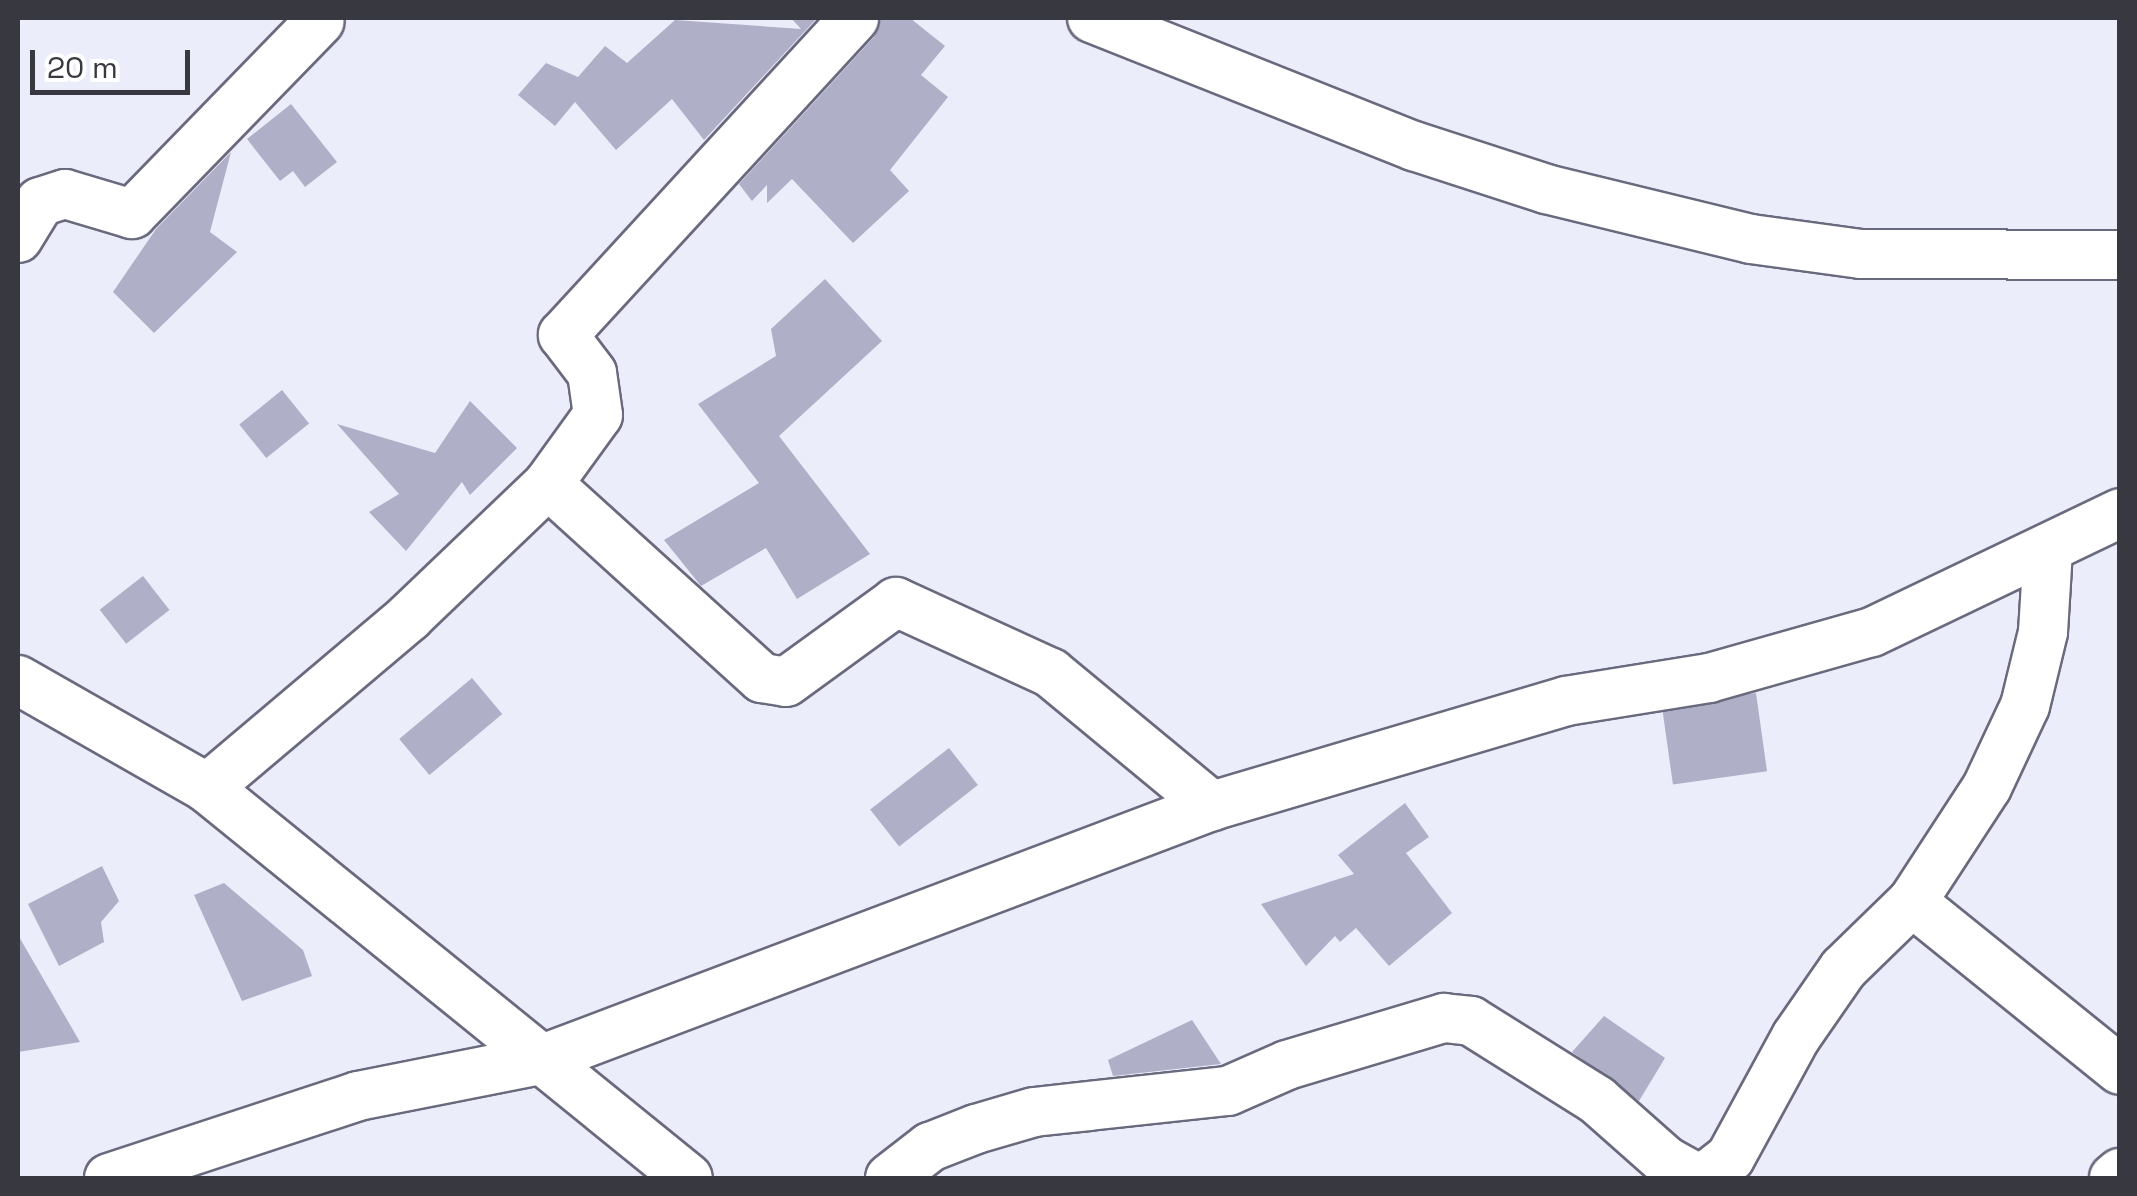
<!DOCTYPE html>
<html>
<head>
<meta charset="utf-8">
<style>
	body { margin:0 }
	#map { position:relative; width:2137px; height:1196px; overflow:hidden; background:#ecedfb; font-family:"Space Grotesk",sans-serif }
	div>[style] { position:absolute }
	.building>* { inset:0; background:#afb0c7; transform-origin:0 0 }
	.roads { filter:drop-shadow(2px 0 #696a7e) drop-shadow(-2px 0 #696a7e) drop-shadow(0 2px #696a7e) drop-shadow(0 -2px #696a7e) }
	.minor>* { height:48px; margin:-24px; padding:0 24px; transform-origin:24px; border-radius:24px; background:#fff }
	span { translate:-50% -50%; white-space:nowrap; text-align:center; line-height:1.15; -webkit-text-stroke:8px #fff; paint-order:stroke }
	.frame { position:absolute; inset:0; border:20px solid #383841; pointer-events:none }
	.scale { position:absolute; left:30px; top:50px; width:160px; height:45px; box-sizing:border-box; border:5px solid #383841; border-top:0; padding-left:12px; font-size:30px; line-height:35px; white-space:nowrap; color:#383841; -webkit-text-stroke:8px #fff; paint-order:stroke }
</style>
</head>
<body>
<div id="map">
	<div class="building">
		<i style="clip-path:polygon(791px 18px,817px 18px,704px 140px,672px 99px,616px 150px,575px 102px,555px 126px,518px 95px,546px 63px,578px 77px,605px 46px,627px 63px,675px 20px,801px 29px)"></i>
		<i style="clip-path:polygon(881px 18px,910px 18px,945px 46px,921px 75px,948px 97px,890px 170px,909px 191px,853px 243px,792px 179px,767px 203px,767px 185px,752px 201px,739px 184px,874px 37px)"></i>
		<i style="clip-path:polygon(291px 104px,337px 162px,305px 187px,293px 171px,280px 181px,247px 139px)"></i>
		<i style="clip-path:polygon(231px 152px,210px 232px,237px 252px,154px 333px,113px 292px,156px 229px)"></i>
		<i style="clip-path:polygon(825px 279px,882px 341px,779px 436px,870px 554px,797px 599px,766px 548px,701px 586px,664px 540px,759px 483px,698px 404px,776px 356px,771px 329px)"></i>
		<i style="left:282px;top:390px;width:43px;height:55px;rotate:51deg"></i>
		<i style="clip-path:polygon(470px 401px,517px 448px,470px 495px,462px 482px,406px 551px,369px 512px,399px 494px,337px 424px,435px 453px)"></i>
		<i style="left:143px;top:576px;width:43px;height:55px;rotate:52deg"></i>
		<i style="left:472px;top:678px;width:47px;height:95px;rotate:50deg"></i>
		<i style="left:1756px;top:693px;width:79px;height:95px;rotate:82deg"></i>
		<i style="left:949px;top:748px;width:47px;height:100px;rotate:52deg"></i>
		<i style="clip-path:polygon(1405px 803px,1429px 837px,1406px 853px,1452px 913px,1389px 966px,1356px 928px,1340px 942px,1335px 936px,1306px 966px,1261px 904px,1354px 874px,1338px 855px)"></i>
		<i style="clip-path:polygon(102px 866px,119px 901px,101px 922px,104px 942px,59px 966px,28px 904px)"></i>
		<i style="clip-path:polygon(224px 883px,303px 950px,312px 976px,242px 1001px,194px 895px)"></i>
		<i style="clip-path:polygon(18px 935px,80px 1042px,18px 1052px)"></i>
		<i style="clip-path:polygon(1604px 1016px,1665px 1058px,1639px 1101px,1572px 1052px)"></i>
		<i style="clip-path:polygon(1192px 1020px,1221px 1064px,1113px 1076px,1108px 1060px)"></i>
	</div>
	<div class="roads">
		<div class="minor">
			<i style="left:1092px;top:18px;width:347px;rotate:21.7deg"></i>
			<i style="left:1414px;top:146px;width:139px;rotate:18deg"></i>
			<i style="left:1546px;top:189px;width:211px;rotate:13.7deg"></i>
			<i style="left:1751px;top:239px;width:111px;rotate:7.8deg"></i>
			<i style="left:1861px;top:254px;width:259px;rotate:0.2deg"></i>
			<i style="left:18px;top:238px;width:42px;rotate:-58.6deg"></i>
			<i style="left:40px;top:202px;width:26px;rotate:-18deg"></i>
			<i style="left:65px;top:194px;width:70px;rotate:16.6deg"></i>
			<i style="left:132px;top:214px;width:269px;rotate:-45.8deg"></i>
			<i style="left:548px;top:484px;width:289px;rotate:42.2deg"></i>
			<i style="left:762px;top:678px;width:24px;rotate:9deg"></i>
			<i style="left:786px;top:682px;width:136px;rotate:-36deg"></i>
			<i style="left:896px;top:602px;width:170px;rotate:24.6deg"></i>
			<i style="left:1051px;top:673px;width:209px;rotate:39.6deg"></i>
			<i style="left:18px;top:680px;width:218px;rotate:29.7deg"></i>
			<i style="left:207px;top:788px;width:619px;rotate:39.04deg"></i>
			<i style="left:207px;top:788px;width:265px;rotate:-40.2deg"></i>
			<i style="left:409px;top:617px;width:192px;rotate:-43.7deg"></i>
			<i style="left:548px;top:484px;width:85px;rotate:-54.1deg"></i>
			<i style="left:598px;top:415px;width:42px;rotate:-98.1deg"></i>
			<i style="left:592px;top:373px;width:48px;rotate:-127.3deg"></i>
			<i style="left:563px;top:335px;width:430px;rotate:-47.4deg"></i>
			<i style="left:1912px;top:902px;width:267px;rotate:38.9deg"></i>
			<i style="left:109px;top:1178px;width:262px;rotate:-18.2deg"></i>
			<i style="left:358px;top:1096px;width:186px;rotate:-11.2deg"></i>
			<i style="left:540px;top:1060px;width:718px;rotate:-20.71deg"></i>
			<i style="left:1212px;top:806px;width:369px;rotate:-16.5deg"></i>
			<i style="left:1566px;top:701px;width:145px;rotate:-9.1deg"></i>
			<i style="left:1709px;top:678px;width:169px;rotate:-15.8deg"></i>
			<i style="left:1872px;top:632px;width:275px;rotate:-25.6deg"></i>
			<i style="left:890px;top:1178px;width:51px;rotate:-37.8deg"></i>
			<i style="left:930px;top:1147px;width:49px;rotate:-21.4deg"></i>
			<i style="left:976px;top:1129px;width:60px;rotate:-16.3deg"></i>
			<i style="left:1034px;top:1112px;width:195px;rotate:-6.2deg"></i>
			<i style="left:1228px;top:1091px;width:64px;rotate:-23.8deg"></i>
			<i style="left:1287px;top:1065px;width:164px;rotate:-16.7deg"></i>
			<i style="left:1444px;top:1018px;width:27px;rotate:6deg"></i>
			<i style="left:1471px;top:1021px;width:149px;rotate:32.1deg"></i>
			<i style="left:1597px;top:1100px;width:92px;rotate:41.5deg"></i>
			<i style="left:1666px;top:1161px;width:35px;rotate:29deg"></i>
			<i style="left:1704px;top:1178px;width:33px;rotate:-38deg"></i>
			<i style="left:1730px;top:1158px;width:138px;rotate:-61.4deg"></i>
			<i style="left:1796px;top:1037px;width:83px;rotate:-55.3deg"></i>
			<i style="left:1843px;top:969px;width:96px;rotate:-44.2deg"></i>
			<i style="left:1912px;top:902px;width:137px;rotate:-56.9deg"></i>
			<i style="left:1987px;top:787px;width:89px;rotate:-64.9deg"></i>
			<i style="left:2025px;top:706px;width:76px;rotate:-76.3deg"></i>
			<i style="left:2043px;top:632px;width:82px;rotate:-86.5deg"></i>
			<i style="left:2114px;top:1178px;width:8px;rotate:-40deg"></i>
		</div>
	</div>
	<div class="frame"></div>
	<div class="scale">20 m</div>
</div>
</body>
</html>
